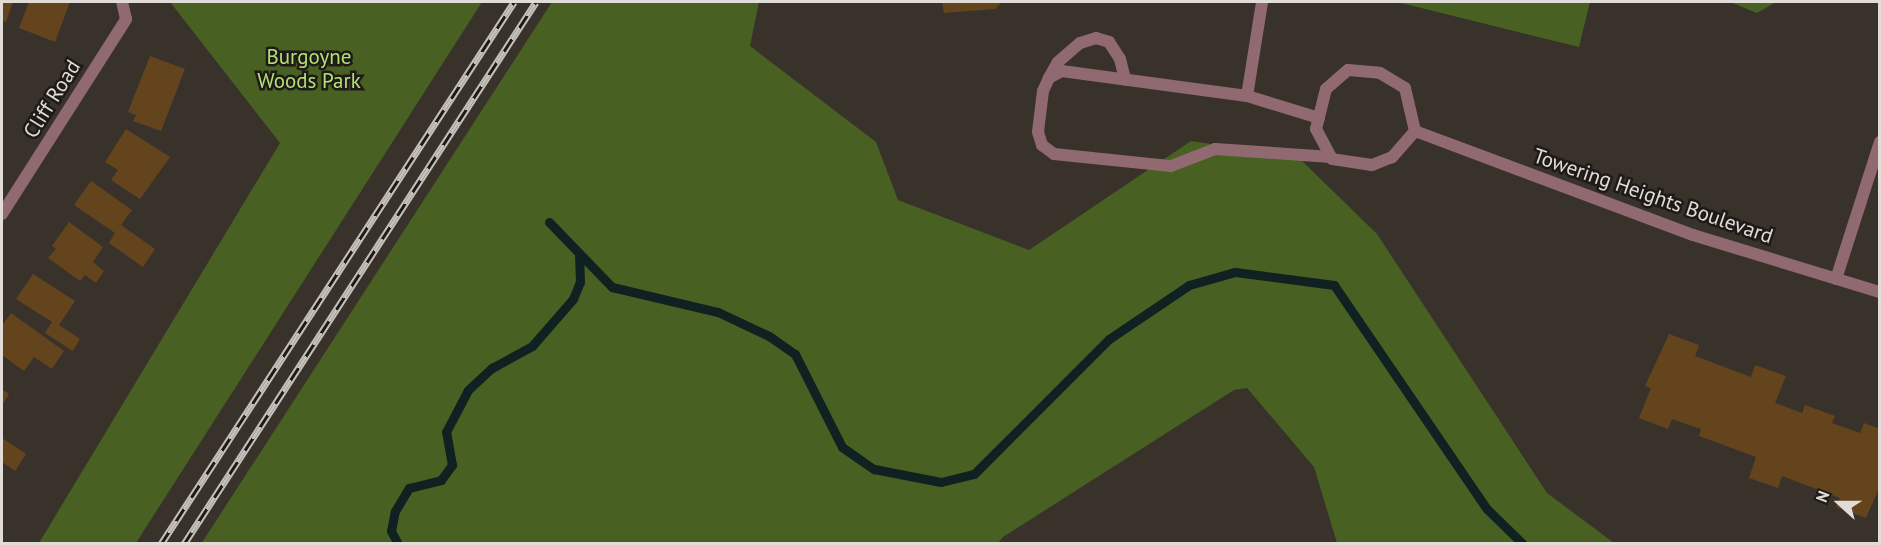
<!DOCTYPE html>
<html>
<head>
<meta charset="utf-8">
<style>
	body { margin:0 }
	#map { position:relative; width:1881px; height:545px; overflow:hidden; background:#38322a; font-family:"PT Sans",sans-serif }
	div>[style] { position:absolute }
	.green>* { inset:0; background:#486022 }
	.stream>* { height:9px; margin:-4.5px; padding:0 4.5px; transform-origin:4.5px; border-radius:4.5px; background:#0f2121 }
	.building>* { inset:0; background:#63441d }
	.lane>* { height:12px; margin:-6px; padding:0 6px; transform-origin:6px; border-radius:6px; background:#906971 }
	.street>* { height:12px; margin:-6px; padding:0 6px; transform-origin:6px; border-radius:6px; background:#906971 }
	.rail>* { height:7px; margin-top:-3.5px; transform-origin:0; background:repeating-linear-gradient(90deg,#1d1a17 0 14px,#c5c0bb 0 28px); box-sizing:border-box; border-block:2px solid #c5c0bb }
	span { translate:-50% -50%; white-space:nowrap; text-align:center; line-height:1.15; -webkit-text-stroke:5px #1d1a17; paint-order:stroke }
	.park-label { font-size:21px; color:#b3e174 }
	.street-label { font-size:21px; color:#e1dcd8 }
	.frame { position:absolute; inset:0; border:3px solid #e1dcd8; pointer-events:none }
	.north { position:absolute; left:1809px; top:473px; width:60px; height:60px; -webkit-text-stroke:4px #1d1a17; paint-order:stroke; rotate:291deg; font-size:16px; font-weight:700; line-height:24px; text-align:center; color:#e1dcd8 }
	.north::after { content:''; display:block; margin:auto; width:21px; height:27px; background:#e1dcd8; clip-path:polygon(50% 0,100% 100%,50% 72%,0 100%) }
</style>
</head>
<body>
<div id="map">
	<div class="green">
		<i style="clip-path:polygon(170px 2px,482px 2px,136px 543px,39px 543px,280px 143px)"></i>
		<i style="clip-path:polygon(552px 2px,759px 2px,750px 46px,876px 142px,898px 200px,1029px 250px,1191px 141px,1298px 157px,1377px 234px,1547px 493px,1614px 543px,1337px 543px,1314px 467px,1247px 388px,1234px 390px,1003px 537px,998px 543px,201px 544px)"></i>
		<i style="clip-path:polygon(1397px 2px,1590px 2px,1579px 47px)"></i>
		<i style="clip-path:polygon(1730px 2px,1776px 2px,1757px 13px)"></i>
	</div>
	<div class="stream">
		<i style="left:549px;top:222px;width:91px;rotate:45.9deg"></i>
		<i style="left:612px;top:287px;width:109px;rotate:13.3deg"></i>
		<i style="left:718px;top:312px;width:56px;rotate:25.2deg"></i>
		<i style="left:769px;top:336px;width:32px;rotate:35deg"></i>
		<i style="left:795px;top:354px;width:104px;rotate:63.2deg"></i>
		<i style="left:842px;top:447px;width:39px;rotate:35deg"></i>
		<i style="left:874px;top:469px;width:68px;rotate:11deg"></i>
		<i style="left:941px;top:482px;width:34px;rotate:-14deg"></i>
		<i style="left:974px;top:474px;width:191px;rotate:-45deg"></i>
		<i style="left:1109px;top:339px;width:97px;rotate:-34deg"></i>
		<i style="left:1189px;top:285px;width:48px;rotate:-15.8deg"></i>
		<i style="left:1235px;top:272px;width:100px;rotate:7.5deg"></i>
		<i style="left:1334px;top:285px;width:271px;rotate:55.7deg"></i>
		<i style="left:1487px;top:509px;width:50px;rotate:44.2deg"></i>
		<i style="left:398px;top:544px;width:15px;rotate:-118deg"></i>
		<i style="left:391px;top:531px;width:20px;rotate:-79deg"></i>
		<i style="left:395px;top:511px;width:27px;rotate:-59deg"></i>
		<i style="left:409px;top:488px;width:33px;rotate:-14deg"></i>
		<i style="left:441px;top:480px;width:19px;rotate:-54deg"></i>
		<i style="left:452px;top:465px;width:34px;rotate:-100deg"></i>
		<i style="left:446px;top:432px;width:47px;rotate:-62.4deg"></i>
		<i style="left:468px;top:390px;width:33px;rotate:-43deg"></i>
		<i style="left:492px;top:368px;width:46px;rotate:-28.8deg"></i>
		<i style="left:532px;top:346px;width:62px;rotate:-48.9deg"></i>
		<i style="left:573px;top:299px;width:18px;rotate:-68deg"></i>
		<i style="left:580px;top:282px;width:27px;rotate:-92deg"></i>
	</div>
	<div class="building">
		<i style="clip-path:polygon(2px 2px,13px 2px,6px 22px,2px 20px)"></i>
		<i style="clip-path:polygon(29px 2px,70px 2px,55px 42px,19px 28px)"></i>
		<i style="clip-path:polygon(942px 2px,1002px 2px,995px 9px,944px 13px)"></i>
		<i style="clip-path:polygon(150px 56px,185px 69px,161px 131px,133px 121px,136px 115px,128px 112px)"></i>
		<i style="clip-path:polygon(126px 129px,170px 157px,140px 199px,111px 180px,118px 170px,105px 162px)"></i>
		<i style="clip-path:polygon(91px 181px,132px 210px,121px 225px,155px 249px,143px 267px,109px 243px,115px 233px,74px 205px)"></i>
		<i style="clip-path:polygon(69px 222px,103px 247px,93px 262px,104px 271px,96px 283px,85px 275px,80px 281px,48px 258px,56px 249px,52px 246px)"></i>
		<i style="clip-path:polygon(33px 274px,75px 301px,59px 325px,80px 339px,73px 351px,45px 333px,52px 322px,16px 299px)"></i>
		<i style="clip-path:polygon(11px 313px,64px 351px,52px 369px,34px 357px,24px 371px,2px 355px,2px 326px)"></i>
		<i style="clip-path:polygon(1669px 334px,1699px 345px,1695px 356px,1751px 377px,1755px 365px,1786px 376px,1775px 403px,1802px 413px,1805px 405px,1835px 416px,1832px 423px,1860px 433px,1864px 423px,1880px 429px,1880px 486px,1866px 518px,1836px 507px,1840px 498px,1782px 476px,1778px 488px,1749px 478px,1756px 457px,1699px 436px,1701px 429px,1672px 419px,1668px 429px,1639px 418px,1651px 388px,1645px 386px)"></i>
		<i style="clip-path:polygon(2px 389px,9px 394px,2px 405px)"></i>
		<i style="clip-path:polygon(2px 438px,26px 454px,15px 471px,2px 462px)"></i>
	</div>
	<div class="lane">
		<i style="left:1049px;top:78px;width:18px;rotate:-61deg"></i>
		<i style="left:1058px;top:62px;width:29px;rotate:-41deg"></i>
		<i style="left:1080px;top:43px;width:17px;rotate:-17deg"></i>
		<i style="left:1096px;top:38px;width:14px;rotate:17deg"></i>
		<i style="left:1109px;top:42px;width:20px;rotate:57deg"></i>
		<i style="left:1120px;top:59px;width:21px;rotate:76deg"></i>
		<i style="left:1247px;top:96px;width:95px;rotate:-80.9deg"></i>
		<i style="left:1319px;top:118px;width:75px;rotate:-163deg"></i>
		<i style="left:1247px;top:96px;width:187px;rotate:-172.3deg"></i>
		<i style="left:1062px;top:71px;width:15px;rotate:152deg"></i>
		<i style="left:1049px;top:78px;width:14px;rotate:115deg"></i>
		<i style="left:1043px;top:91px;width:41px;rotate:97deg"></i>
		<i style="left:1038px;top:132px;width:14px;rotate:73deg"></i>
		<i style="left:1042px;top:145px;width:15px;rotate:37deg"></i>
		<i style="left:1054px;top:154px;width:118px;rotate:5.9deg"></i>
		<i style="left:1171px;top:166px;width:47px;rotate:-21.1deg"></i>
		<i style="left:1215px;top:149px;width:116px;rotate:3.9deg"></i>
		<i style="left:1836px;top:279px;width:144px;rotate:-72.2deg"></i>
	</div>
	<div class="street">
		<i style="left:1348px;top:70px;width:32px;rotate:5deg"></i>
		<i style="left:1380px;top:73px;width:29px;rotate:31deg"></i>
		<i style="left:1405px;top:88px;width:44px;rotate:76.9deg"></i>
		<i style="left:1415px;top:131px;width:35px;rotate:131deg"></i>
		<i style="left:1392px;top:157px;width:22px;rotate:158deg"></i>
		<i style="left:1372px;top:165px;width:40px;rotate:-171.5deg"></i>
		<i style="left:1332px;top:159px;width:34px;rotate:-118deg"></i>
		<i style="left:1316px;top:129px;width:41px;rotate:-76deg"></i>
		<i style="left:1326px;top:89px;width:29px;rotate:-41deg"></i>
		<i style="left:1415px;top:131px;width:297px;rotate:20.5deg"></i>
		<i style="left:1693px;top:235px;width:195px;rotate:17deg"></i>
		<i style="left:2px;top:214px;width:231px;rotate:-57.5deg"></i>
		<i style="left:126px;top:19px;width:17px;rotate:-103deg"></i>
	</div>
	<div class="rail">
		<i style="left:161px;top:544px;width:647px;rotate:-56.92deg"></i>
		<i style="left:184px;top:544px;width:646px;rotate:-57deg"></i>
	</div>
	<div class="park-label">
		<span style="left:309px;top:69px">Burgoyne<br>Woods Park</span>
	</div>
	<div class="street-label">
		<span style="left:52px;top:99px;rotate:-58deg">Cliff Road</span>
		<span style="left:1653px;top:196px;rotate:19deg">Towering Heights Boulevard</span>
	</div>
	<div class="frame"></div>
	<div class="north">N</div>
</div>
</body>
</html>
